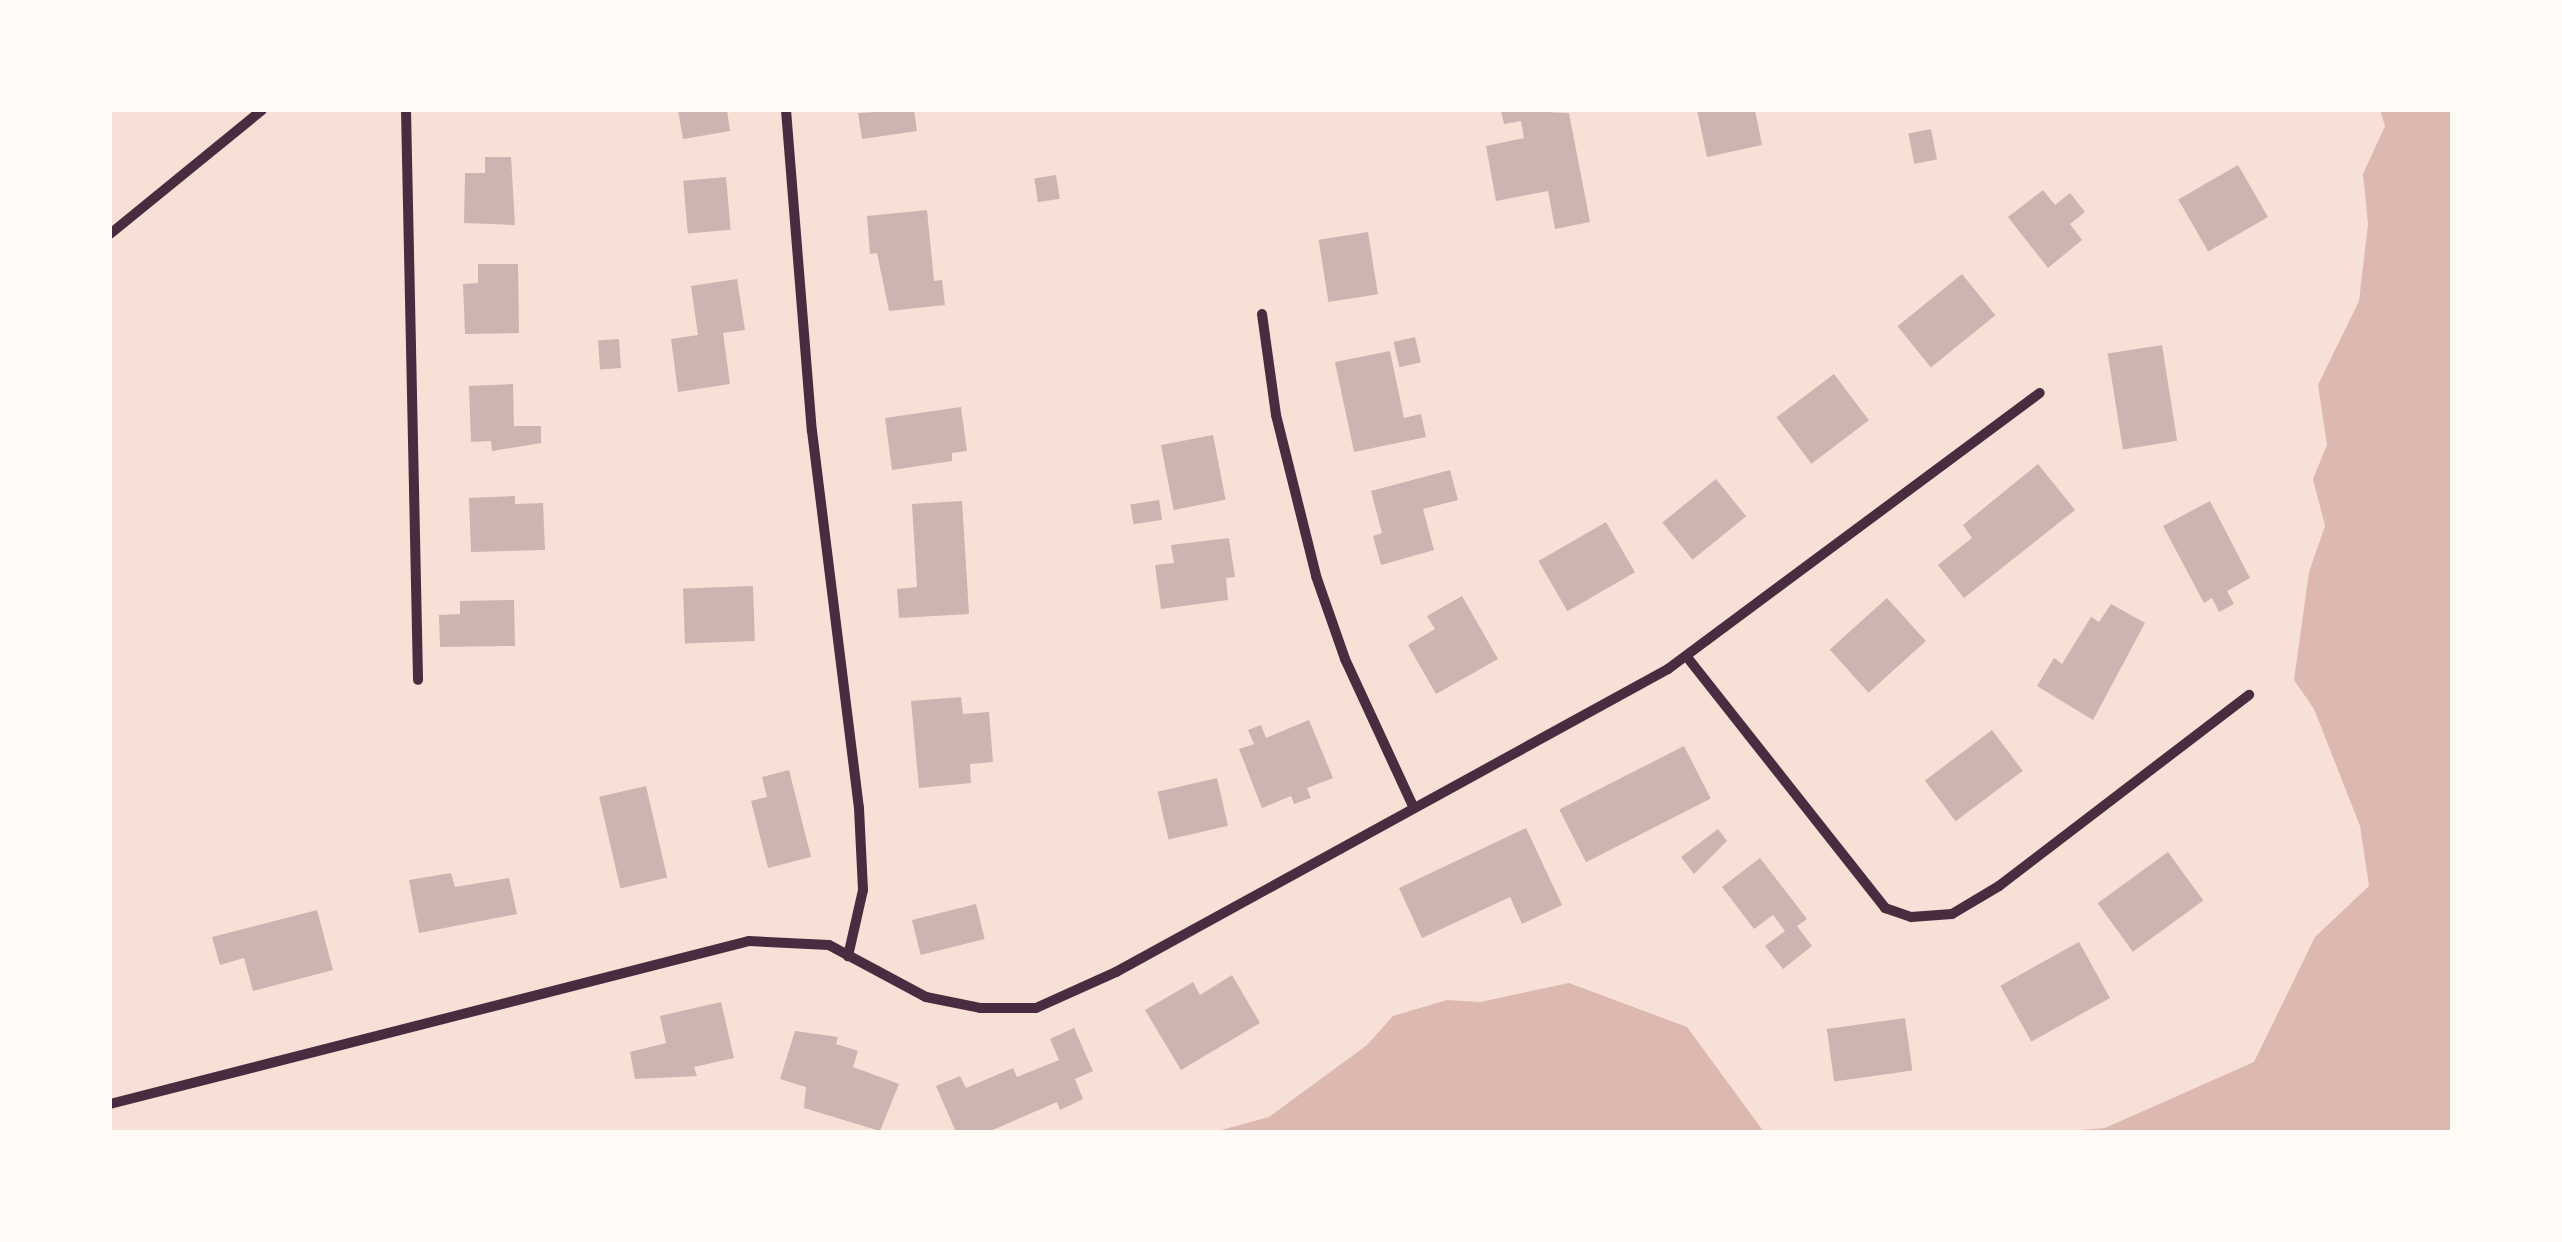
<!DOCTYPE html>
<html>
<head>
<meta charset="utf-8">
<style>
	body { margin:0 }
	#map { position:relative; width:2562px; height:1242px; overflow:hidden; background:#f7e1d7; font-family:"PT Sans Narrow",sans-serif }
	div>[style] { position:absolute }
	.water>* { inset:0; background:#dcb8b0 }
	.building>* { inset:0; background:#ccb4b1; transform-origin:0 0 }
	.minor>* { height:10px; margin:-5px; padding:0 5px; transform-origin:5px; border-radius:5px; background:#4a2c40 }
	span { translate:-50% -50%; white-space:nowrap; text-align:center; line-height:1.15; -webkit-text-stroke:10px #fffaf5; paint-order:stroke }
	.frame { position:absolute; inset:0; border:112px solid #fffaf5; pointer-events:none }
</style>
</head>
<body>
<div id="map">
	<div class="water">
		<i style="clip-path:polygon(2380px 110px,2452px 110px,2452px 1132px,2056px 1132px,2105px 1128px,2254px 1062px,2315px 937px,2369px 886px,2360px 826px,2314px 709px,2294px 680px,2309px 572px,2325px 526px,2313px 479px,2327px 445px,2318px 385px,2359px 301px,2368px 224px,2363px 174px,2385px 126px)"></i>
		<i style="clip-path:polygon(1569px 983px,1687px 1027px,1764px 1132px,1214px 1132px,1269px 1117px,1367px 1045px,1393px 1016px,1447px 1000px,1480px 1002px)"></i>
	</div>
	<div class="building">
		<i style="clip-path:polygon(678px 110px,727px 110px,730px 131px,683px 139px)"></i>
		<i style="clip-path:polygon(914px 110px,917px 131px,862px 139px,858px 113px)"></i>
		<i style="clip-path:polygon(1501px 110px,1569px 113px,1590px 222px,1555px 229px,1548px 191px,1496px 201px,1486px 146px,1524px 138px,1521px 121px,1504px 124px)"></i>
		<i style="clip-path:polygon(1697px 110px,1755px 110px,1762px 145px,1707px 157px)"></i>
		<i style="left:1931px;top:129px;width:31px;height:23px;rotate:79deg"></i>
		<i style="clip-path:polygon(485px 157px,511px 157px,515px 225px,464px 223px,465px 173px,485px 173px)"></i>
		<i style="left:2238px;top:165px;width:60px;height:69px;rotate:60deg"></i>
		<i style="left:1056px;top:175px;width:24px;height:22px;rotate:81deg"></i>
		<i style="left:726px;top:177px;width:53px;height:43px;rotate:85deg"></i>
		<i style="clip-path:polygon(2043px 190px,2055px 205px,2070px 193px,2085px 212px,2070px 224px,2082px 240px,2048px 268px,2008px 217px)"></i>
		<i style="clip-path:polygon(927px 210px,934px 281px,942px 280px,945px 305px,889px 311px,877px 253px,870px 254px,867px 216px)"></i>
		<i style="left:1368px;top:232px;width:63px;height:50px;rotate:81deg"></i>
		<i style="clip-path:polygon(478px 264px,518px 264px,519px 333px,465px 334px,463px 284px,478px 283px)"></i>
		<i style="left:1962px;top:274px;width:53px;height:83px;rotate:51deg"></i>
		<i style="clip-path:polygon(737px 279px,745px 330px,723px 333px,730px 384px,678px 392px,671px 339px,698px 335px,691px 286px)"></i>
		<i style="left:1415px;top:337px;width:26px;height:22px;rotate:77deg"></i>
		<i style="left:619px;top:339px;width:29px;height:21px;rotate:86deg"></i>
		<i style="left:2162px;top:345px;width:97px;height:55px;rotate:81deg"></i>
		<i style="clip-path:polygon(1390px 351px,1404px 418px,1421px 414px,1426px 437px,1354px 452px,1335px 362px)"></i>
		<i style="left:1834px;top:374px;width:58px;height:72px;rotate:53deg"></i>
		<i style="clip-path:polygon(513px 384px,514px 426px,541px 426px,541px 443px,492px 451px,491px 441px,471px 442px,469px 386px)"></i>
		<i style="clip-path:polygon(961px 407px,967px 451px,952px 453px,952px 461px,892px 470px,885px 418px)"></i>
		<i style="left:1213px;top:435px;width:66px;height:53px;rotate:79deg"></i>
		<i style="clip-path:polygon(2038px 464px,2075px 510px,1964px 598px,1938px 565px,1972px 538px,1963px 525px)"></i>
		<i style="clip-path:polygon(1450px 470px,1458px 500px,1423px 509px,1434px 550px,1381px 565px,1373px 536px,1382px 533px,1371px 491px)"></i>
		<i style="left:1716px;top:479px;width:48px;height:69px;rotate:51deg"></i>
		<i style="clip-path:polygon(515px 496px,515px 504px,543px 503px,545px 550px,471px 552px,469px 498px)"></i>
		<i style="left:1159px;top:500px;width:20px;height:29px;rotate:81deg"></i>
		<i style="clip-path:polygon(962px 501px,969px 614px,899px 618px,897px 589px,917px 587px,912px 504px)"></i>
		<i style="clip-path:polygon(2210px 501px,2250px 578px,2227px 591px,2234px 604px,2219px 612px,2212px 598px,2204px 603px,2163px 526px)"></i>
		<i style="left:1606px;top:522px;width:58px;height:78px;rotate:60deg"></i>
		<i style="clip-path:polygon(1229px 538px,1235px 577px,1226px 578px,1228px 600px,1161px 609px,1155px 565px,1174px 563px,1171px 545px)"></i>
		<i style="left:753px;top:586px;width:55px;height:70px;rotate:88deg"></i>
		<i style="clip-path:polygon(1462px 596px,1498px 659px,1436px 694px,1408px 645px,1435px 629px,1427px 616px)"></i>
		<i style="left:1887px;top:598px;width:58px;height:77px;rotate:48deg"></i>
		<i style="clip-path:polygon(514px 600px,515px 646px,440px 647px,439px 615px,460px 614px,460px 601px)"></i>
		<i style="clip-path:polygon(2111px 604px,2145px 623px,2093px 720px,2037px 686px,2054px 658px,2062px 664px,2091px 617px,2099px 622px)"></i>
		<i style="clip-path:polygon(961px 697px,963px 714px,989px 712px,993px 762px,970px 764px,971px 783px,919px 788px,911px 701px)"></i>
		<i style="clip-path:polygon(1309px 720px,1333px 778px,1307px 788px,1311px 798px,1294px 804px,1291px 796px,1262px 808px,1239px 749px,1254px 744px,1248px 730px,1261px 725px,1266px 738px)"></i>
		<i style="left:1992px;top:730px;width:51px;height:84px;rotate:53deg"></i>
		<i style="left:1684px;top:746px;width:59px;height:140px;rotate:63deg"></i>
		<i style="clip-path:polygon(789px 770px,811px 857px,768px 868px,751px 801px,767px 797px,762px 777px)"></i>
		<i style="left:1217px;top:778px;width:49px;height:61px;rotate:77deg"></i>
		<i style="left:646px;top:786px;width:94px;height:48px;rotate:77deg"></i>
		<i style="clip-path:polygon(1526px 828px,1562px 905px,1522px 924px,1510px 897px,1422px 938px,1399px 888px)"></i>
		<i style="clip-path:polygon(1718px 829px,1727px 841px,1694px 874px,1681px 857px)"></i>
		<i style="left:2168px;top:852px;width:60px;height:87px;rotate:54deg"></i>
		<i style="clip-path:polygon(1760px 858px,1807px 919px,1797px 926px,1812px 946px,1783px 969px,1765px 946px,1785px 931px,1773px 915px,1754px 929px,1722px 887px)"></i>
		<i style="clip-path:polygon(451px 873px,455px 887px,509px 878px,517px 914px,419px 933px,409px 880px)"></i>
		<i style="left:976px;top:904px;width:36px;height:66px;rotate:76deg"></i>
		<i style="clip-path:polygon(317px 910px,333px 970px,253px 991px,244px 958px,220px 965px,212px 937px)"></i>
		<i style="left:2079px;top:942px;width:64px;height:90px;rotate:61deg"></i>
		<i style="clip-path:polygon(1232px 975px,1260px 1023px,1181px 1070px,1145px 1010px,1193px 982px,1200px 995px)"></i>
		<i style="clip-path:polygon(721px 1002px,734px 1058px,694px 1067px,697px 1076px,635px 1079px,630px 1052px,666px 1043px,660px 1016px)"></i>
		<i style="left:1905px;top:1018px;width:53px;height:79px;rotate:82deg"></i>
		<i style="clip-path:polygon(1074px 1028px,1093px 1071px,1075px 1079px,1083px 1099px,1060px 1110px,1057px 1102px,988px 1132px,956px 1132px,936px 1086px,960px 1076px,966px 1088px,1013px 1068px,1017px 1077px,1059px 1060px,1050px 1039px)"></i>
		<i style="clip-path:polygon(795px 1031px,838px 1037px,836px 1044px,858px 1051px,853px 1067px,899px 1084px,880px 1131px,804px 1108px,806px 1087px,780px 1079px)"></i>
	</div>
	<div class="minor">
		<i style="left:406px;top:110px;width:570px;rotate:88.79deg"></i>
		<i style="left:786px;top:110px;width:322px;rotate:85.4deg"></i>
		<i style="left:812px;top:431px;width:380px;rotate:82.9deg"></i>
		<i style="left:859px;top:808px;width:82px;rotate:87.2deg"></i>
		<i style="left:863px;top:890px;width:68px;rotate:102.8deg"></i>
		<i style="left:110px;top:234px;width:196px;rotate:-39.2deg"></i>
		<i style="left:1262px;top:314px;width:102px;rotate:82.1deg"></i>
		<i style="left:1276px;top:415px;width:166px;rotate:76deg"></i>
		<i style="left:1316px;top:576px;width:88px;rotate:70.7deg"></i>
		<i style="left:1345px;top:659px;width:164px;rotate:65.2deg"></i>
		<i style="left:1687px;top:657px;width:320px;rotate:51.7deg"></i>
		<i style="left:1885px;top:908px;width:28px;rotate:19deg"></i>
		<i style="left:1911px;top:917px;width:41px;rotate:-4.2deg"></i>
		<i style="left:1952px;top:914px;width:55px;rotate:-30.8deg"></i>
		<i style="left:1999px;top:886px;width:315px;rotate:-37.4deg"></i>
		<i style="left:110px;top:1104px;width:659px;rotate:-14.31deg"></i>
		<i style="left:749px;top:941px;width:80px;rotate:2.9deg"></i>
		<i style="left:829px;top:945px;width:110px;rotate:28.2deg"></i>
		<i style="left:926px;top:997px;width:55px;rotate:11.5deg"></i>
		<i style="left:980px;top:1008px;width:56px"></i>
		<i style="left:1036px;top:1008px;width:88px;rotate:-24.2deg"></i>
		<i style="left:1116px;top:972px;width:630px;rotate:-28.76deg"></i>
		<i style="left:1668px;top:669px;width:463px;rotate:-36.6deg"></i>
	</div>
	<div class="frame"></div>
</div>
</body>
</html>
